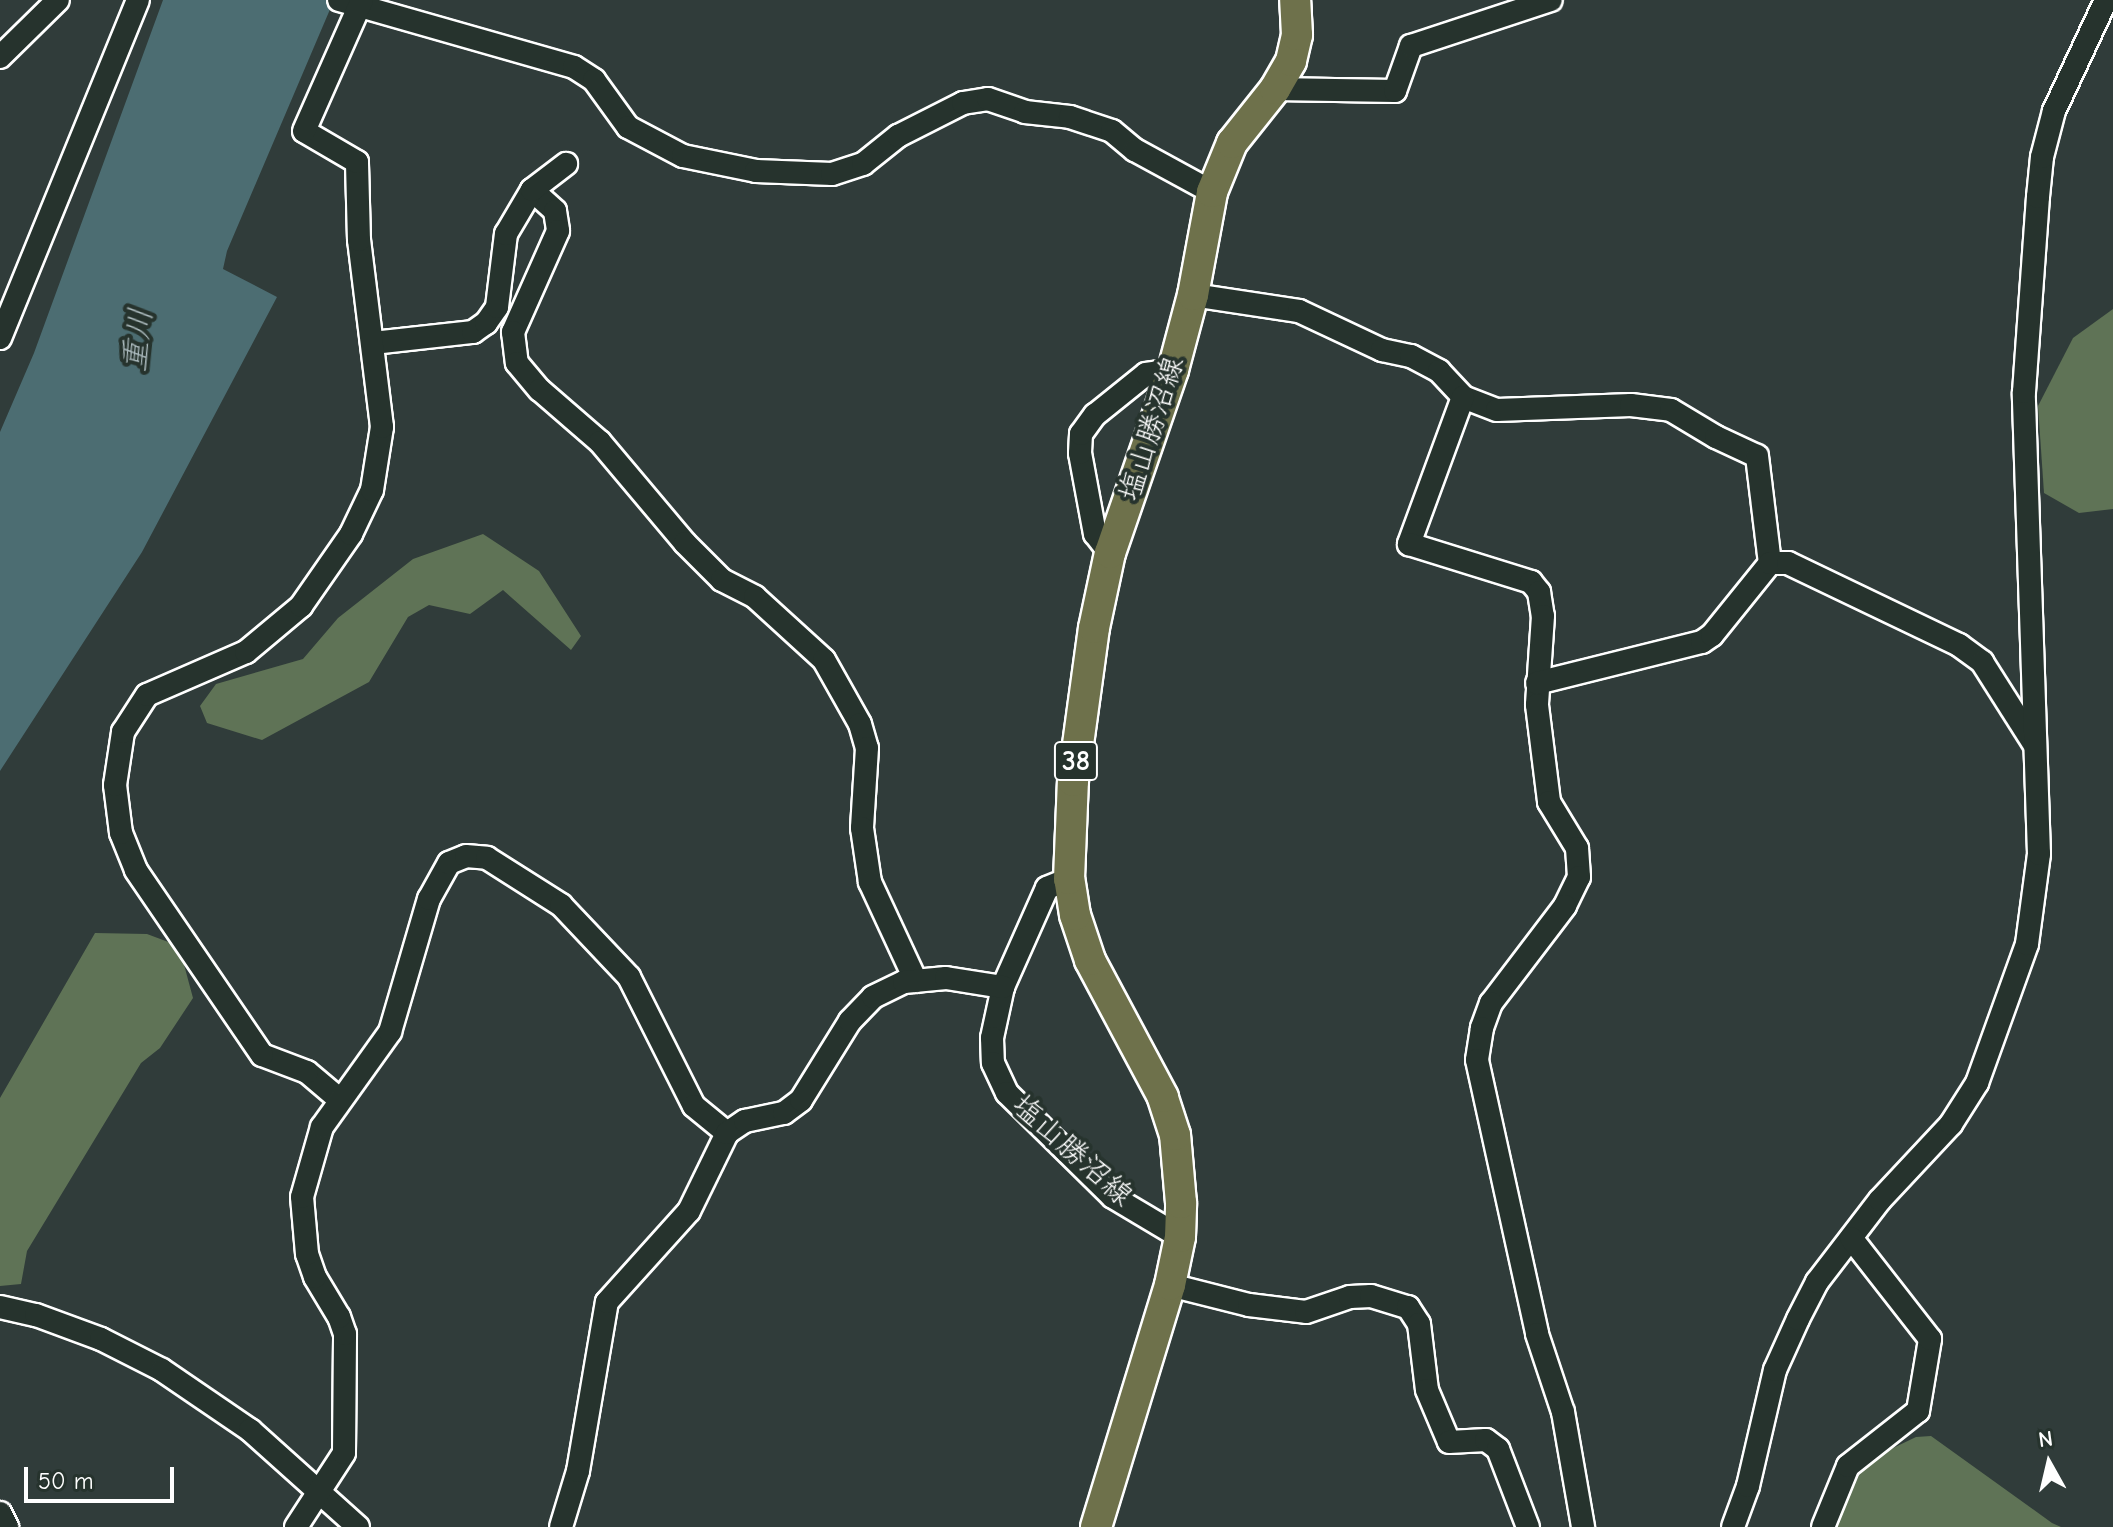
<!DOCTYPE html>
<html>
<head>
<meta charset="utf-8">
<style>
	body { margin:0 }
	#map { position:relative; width:2113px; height:1527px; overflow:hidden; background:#303c3a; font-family:"Comic Neue","Klee One",sans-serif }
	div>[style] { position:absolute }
	.green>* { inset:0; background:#5f7356 }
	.water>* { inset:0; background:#4c6d72 }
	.roads { filter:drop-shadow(2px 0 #fff) drop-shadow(-2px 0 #fff) drop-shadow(0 2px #fff) drop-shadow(0 -2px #fff) }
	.minor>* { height:22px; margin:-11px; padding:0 11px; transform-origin:11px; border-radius:11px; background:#26332d }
	.major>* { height:30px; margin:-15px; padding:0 15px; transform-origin:15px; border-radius:15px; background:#6e714b }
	span { translate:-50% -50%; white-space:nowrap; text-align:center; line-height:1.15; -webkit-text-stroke:8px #26332d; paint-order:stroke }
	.shield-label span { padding:2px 6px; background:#26332d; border:2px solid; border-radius:6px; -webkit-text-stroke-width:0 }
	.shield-label { font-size:28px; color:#fff; font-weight:700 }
	.street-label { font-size:30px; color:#fff }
	.water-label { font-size:32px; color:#aebdc0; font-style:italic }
	.north { position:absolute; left:2009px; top:1423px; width:80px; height:80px; -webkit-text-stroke:6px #26332d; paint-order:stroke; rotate:352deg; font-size:22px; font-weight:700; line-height:32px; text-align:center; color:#fff }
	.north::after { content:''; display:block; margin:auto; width:28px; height:36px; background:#fff; clip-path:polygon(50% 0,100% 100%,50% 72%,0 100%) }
	.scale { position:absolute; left:24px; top:1467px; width:150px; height:36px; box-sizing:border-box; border:4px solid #fff; border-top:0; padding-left:10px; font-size:24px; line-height:28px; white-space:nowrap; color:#fff; -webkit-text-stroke:6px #26332d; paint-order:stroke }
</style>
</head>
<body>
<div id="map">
	<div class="green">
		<i style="clip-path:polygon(2113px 309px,2113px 509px,2079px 513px,2044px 493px,2038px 406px,2073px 338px)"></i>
		<i style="clip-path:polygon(483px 534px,539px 571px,581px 636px,571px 650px,503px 590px,470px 614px,429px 605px,408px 617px,369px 682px,262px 740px,207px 723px,200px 706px,216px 684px,303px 659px,338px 618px,413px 559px)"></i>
		<i style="clip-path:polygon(95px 933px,147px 934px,179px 946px,193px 998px,160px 1048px,141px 1063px,27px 1251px,21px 1284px,0 1286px,0 1098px)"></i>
		<i style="clip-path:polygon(1931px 1436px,2052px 1523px,2061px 1527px,1830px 1527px,1864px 1462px,1916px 1437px)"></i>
	</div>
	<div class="water">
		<i style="clip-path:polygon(163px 0,334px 0,227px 251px,223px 269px,277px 297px,142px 552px,0 771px,0 432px,34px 353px)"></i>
	</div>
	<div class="roads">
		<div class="minor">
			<i style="left:339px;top:0;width:244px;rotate:15.9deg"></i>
			<i style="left:574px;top:67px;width:24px;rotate:33deg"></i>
			<i style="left:594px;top:80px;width:58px;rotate:54.1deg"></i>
			<i style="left:628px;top:127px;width:62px;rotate:27.8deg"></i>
			<i style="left:683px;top:156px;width:75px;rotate:11.6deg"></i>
			<i style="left:756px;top:171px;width:76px;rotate:2.3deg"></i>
			<i style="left:832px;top:174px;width:33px;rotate:-18deg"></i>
			<i style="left:863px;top:164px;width:45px;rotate:-38.7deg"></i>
			<i style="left:898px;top:136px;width:73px;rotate:-26.9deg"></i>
			<i style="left:963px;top:103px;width:25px;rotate:-9deg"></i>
			<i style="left:988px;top:99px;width:39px;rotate:19deg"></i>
			<i style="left:1025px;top:112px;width:45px;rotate:6.3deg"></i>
			<i style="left:1070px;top:117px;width:44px;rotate:18.4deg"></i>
			<i style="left:1112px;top:131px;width:30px;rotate:40deg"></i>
			<i style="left:1135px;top:150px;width:88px;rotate:28.6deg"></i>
			<i style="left:0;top:57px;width:81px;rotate:-44.5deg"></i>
			<i style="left:1275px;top:89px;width:120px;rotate:1deg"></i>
			<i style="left:1395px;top:91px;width:48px;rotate:-70.4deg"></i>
			<i style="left:1411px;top:46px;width:147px;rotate:-18.2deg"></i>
			<i style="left:532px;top:190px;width:31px;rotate:42deg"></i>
			<i style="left:555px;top:211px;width:20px;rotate:81deg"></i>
			<i style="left:558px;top:231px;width:111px;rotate:114deg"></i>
			<i style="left:513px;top:332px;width:31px;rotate:83deg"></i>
			<i style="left:517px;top:363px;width:35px;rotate:50deg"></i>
			<i style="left:540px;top:390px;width:79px;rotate:40.9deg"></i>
			<i style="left:600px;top:442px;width:132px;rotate:49.9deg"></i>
			<i style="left:685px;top:543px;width:52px;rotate:45deg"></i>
			<i style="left:722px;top:580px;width:37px;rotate:27deg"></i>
			<i style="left:755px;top:597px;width:93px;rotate:42.4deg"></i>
			<i style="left:824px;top:660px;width:73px;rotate:60.6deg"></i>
			<i style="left:860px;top:724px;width:25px;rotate:74deg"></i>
			<i style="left:867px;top:748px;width:80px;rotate:93.6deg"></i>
			<i style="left:862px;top:828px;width:55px;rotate:81.6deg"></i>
			<i style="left:870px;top:882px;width:109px;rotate:65.1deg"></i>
			<i style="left:1193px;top:295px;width:107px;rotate:8.6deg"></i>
			<i style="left:1299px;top:311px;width:92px;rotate:25.2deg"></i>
			<i style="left:1382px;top:350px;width:30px;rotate:12deg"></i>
			<i style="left:1411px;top:356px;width:32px;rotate:28deg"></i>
			<i style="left:1439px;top:371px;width:35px;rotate:47deg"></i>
			<i style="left:1463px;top:397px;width:36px;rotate:21deg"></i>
			<i style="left:1497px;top:410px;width:134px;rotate:-2.1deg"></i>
			<i style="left:1631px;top:405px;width:40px;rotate:7.1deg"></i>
			<i style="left:1671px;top:410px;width:52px;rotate:31deg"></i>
			<i style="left:1716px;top:437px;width:45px;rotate:24.9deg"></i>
			<i style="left:1757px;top:456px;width:108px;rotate:83.1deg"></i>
			<i style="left:0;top:338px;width:365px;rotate:-67.8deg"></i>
			<i style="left:373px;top:343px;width:101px;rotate:-6.3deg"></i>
			<i style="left:473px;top:332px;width:16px;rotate:-35deg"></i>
			<i style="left:486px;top:323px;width:19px;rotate:-55deg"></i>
			<i style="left:497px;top:307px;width:74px;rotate:-83deg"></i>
			<i style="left:506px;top:234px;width:51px;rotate:-59.4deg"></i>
			<i style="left:532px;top:190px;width:43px;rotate:-37.4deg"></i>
			<i style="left:1463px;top:397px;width:157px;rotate:110.2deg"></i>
			<i style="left:1409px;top:544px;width:128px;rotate:17.3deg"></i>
			<i style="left:1531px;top:582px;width:13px;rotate:51deg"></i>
			<i style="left:1539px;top:592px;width:24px;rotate:81deg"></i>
			<i style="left:1543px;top:616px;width:89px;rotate:93.9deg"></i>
			<i style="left:1537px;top:705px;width:98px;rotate:82.9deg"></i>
			<i style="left:1549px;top:802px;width:54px;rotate:58.7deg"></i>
			<i style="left:1577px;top:848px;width:29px;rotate:86deg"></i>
			<i style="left:1579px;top:877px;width:32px;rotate:116deg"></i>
			<i style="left:1565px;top:906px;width:122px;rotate:127.3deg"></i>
			<i style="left:1491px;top:1003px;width:27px;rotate:110deg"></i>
			<i style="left:1482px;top:1028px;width:32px;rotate:99deg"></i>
			<i style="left:1477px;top:1060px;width:280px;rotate:77.6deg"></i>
			<i style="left:1537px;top:1334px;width:82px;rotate:71.6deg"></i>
			<i style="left:1563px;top:1412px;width:117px;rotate:80.1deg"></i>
			<i style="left:1110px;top:553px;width:24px;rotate:-128deg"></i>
			<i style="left:1095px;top:534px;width:82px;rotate:-100.5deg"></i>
			<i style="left:1080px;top:453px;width:19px;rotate:-87deg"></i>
			<i style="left:1081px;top:434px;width:24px;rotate:-54deg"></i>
			<i style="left:1095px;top:415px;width:65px;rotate:-38.8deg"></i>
			<i style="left:1146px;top:374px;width:27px;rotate:-8deg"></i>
			<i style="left:1537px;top:683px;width:170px;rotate:-14deg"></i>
			<i style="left:1702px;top:642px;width:12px;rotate:-35deg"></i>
			<i style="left:1712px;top:635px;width:92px;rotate:-51.1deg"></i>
			<i style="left:1770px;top:563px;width:18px"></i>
			<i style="left:1788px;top:563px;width:190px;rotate:25.6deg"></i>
			<i style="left:1959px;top:645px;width:29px;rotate:36deg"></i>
			<i style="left:1982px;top:662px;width:97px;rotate:57.6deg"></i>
			<i style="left:1069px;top:879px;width:24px;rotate:158deg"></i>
			<i style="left:1047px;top:888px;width:108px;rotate:114deg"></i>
			<i style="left:1003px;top:987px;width:52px;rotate:102.2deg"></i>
			<i style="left:992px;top:1038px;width:25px;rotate:88deg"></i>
			<i style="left:993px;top:1063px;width:33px;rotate:65deg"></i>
			<i style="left:1007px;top:1093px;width:148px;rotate:44.5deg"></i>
			<i style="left:1113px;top:1197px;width:78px;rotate:30.8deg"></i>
			<i style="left:339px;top:1099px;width:42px;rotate:-139.8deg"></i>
			<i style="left:307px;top:1072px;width:48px;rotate:-159.3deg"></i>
			<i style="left:262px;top:1055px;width:224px;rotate:-124.3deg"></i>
			<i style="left:136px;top:870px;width:40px;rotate:-112deg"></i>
			<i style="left:121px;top:833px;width:48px;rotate:-97.1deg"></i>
			<i style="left:115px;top:785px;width:54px;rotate:-81.4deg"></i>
			<i style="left:123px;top:732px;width:44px;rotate:-57deg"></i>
			<i style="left:147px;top:695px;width:108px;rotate:-23.5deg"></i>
			<i style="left:246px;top:652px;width:72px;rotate:-39.9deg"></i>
			<i style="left:301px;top:606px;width:88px;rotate:-55.2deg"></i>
			<i style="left:351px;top:534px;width:49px;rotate:-64.5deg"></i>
			<i style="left:372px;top:490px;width:64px;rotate:-81deg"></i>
			<i style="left:382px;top:427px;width:188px;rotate:-97deg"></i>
			<i style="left:359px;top:240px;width:78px;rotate:-91.5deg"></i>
			<i style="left:357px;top:162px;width:61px;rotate:-149.7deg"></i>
			<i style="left:304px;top:131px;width:143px;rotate:-66.1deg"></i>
			<i style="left:1170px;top:1285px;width:81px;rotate:14.2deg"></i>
			<i style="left:1249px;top:1305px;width:57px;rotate:7deg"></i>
			<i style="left:1306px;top:1312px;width:46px;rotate:-18.8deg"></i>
			<i style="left:1350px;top:1297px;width:21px;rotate:-3deg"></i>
			<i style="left:1371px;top:1296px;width:39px;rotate:17deg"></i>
			<i style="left:1408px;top:1307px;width:20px;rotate:57deg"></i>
			<i style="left:1419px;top:1324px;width:66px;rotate:83.1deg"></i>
			<i style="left:1427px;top:1390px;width:56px;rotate:67.1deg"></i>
			<i style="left:1449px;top:1442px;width:37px;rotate:-3deg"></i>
			<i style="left:1486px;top:1440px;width:15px;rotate:37deg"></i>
			<i style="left:1498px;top:1449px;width:84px;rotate:69deg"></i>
			<i style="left:0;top:1307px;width:37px;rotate:13deg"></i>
			<i style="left:36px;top:1315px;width:69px;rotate:20.3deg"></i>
			<i style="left:101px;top:1339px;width:68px;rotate:26.9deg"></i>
			<i style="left:162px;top:1370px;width:107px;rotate:34.3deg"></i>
			<i style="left:250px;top:1430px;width:145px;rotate:41.9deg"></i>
			<i style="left:0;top:1513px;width:16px;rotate:63deg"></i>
			<i style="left:296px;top:1527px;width:88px;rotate:-57deg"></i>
			<i style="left:344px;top:1453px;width:119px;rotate:-89.5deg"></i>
			<i style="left:345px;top:1334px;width:18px;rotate:-109deg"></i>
			<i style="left:339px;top:1317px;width:47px;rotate:-121deg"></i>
			<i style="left:315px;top:1277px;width:24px;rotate:-109deg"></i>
			<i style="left:307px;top:1254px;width:57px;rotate:-95deg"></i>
			<i style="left:302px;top:1197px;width:73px;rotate:-74.1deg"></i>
			<i style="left:322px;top:1127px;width:117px;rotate:-54.4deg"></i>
			<i style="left:390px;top:1032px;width:139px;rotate:-73.7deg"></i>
			<i style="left:429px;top:899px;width:41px;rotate:-60.9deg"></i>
			<i style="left:449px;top:863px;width:18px;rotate:-22deg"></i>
			<i style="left:466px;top:856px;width:21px;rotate:5deg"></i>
			<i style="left:487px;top:858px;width:88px;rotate:32.4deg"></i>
			<i style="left:561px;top:905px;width:99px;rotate:46.6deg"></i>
			<i style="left:629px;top:977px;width:144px;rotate:63.3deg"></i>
			<i style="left:694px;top:1106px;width:43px;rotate:39.3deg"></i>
			<i style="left:561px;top:1527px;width:59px;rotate:-73.1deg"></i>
			<i style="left:578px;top:1471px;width:171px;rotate:-80.3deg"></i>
			<i style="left:607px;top:1302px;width:122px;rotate:-48deg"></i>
			<i style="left:689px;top:1211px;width:87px;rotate:-64deg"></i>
			<i style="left:727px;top:1133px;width:22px;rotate:-34deg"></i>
			<i style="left:745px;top:1121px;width:40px;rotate:-12deg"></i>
			<i style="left:784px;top:1113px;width:21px;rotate:-37deg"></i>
			<i style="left:801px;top:1100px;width:93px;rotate:-58.2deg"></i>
			<i style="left:850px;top:1021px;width:33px;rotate:-46deg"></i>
			<i style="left:873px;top:997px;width:34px;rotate:-26deg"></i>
			<i style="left:904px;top:982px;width:42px;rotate:-5.4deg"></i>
			<i style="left:946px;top:978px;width:58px;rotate:9deg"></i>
			<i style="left:1733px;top:1527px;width:44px;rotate:-69.9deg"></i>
			<i style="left:1748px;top:1486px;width:119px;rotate:-76.9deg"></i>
			<i style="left:1775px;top:1370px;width:56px;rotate:-65.7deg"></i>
			<i style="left:1798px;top:1319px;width:42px;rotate:-62.8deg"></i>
			<i style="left:1817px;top:1282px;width:103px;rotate:-52.5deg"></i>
			<i style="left:1880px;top:1200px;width:104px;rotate:-46.9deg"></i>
			<i style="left:1951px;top:1124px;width:49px;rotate:-57.6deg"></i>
			<i style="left:1977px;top:1083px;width:148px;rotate:-70.2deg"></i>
			<i style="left:2027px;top:944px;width:91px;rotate:-82.4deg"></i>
			<i style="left:2039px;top:854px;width:462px;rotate:-91.9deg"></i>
			<i style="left:2024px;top:392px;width:196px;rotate:-85.9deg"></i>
			<i style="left:2038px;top:197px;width:40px;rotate:-84.3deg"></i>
			<i style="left:2042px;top:157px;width:48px;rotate:-75.4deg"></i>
			<i style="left:2054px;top:111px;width:123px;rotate:-64.9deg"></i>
			<i style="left:1823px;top:1527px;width:66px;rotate:-67.7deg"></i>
			<i style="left:1848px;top:1466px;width:89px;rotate:-38.2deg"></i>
			<i style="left:1918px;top:1411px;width:73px;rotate:-80.5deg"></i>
			<i style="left:1930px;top:1339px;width:128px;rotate:-128deg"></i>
		</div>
		<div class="major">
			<i style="left:1096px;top:1527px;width:253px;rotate:-73deg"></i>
			<i style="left:1170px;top:1285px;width:49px;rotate:-78.2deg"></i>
			<i style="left:1180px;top:1237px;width:34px;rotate:-88deg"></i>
			<i style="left:1181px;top:1203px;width:68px;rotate:-95deg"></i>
			<i style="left:1175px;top:1135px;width:40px;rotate:-108deg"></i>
			<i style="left:1163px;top:1097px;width:155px;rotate:-118.1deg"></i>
			<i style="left:1090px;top:960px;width:47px;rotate:-108.4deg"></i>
			<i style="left:1075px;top:915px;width:36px;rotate:-99deg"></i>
			<i style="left:1069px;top:879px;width:98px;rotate:-87.7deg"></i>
			<i style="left:1073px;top:781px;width:154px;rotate:-82.2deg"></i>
			<i style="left:1094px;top:628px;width:77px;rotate:-78deg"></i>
			<i style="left:1110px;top:553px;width:194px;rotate:-71deg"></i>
			<i style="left:1173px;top:370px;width:78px;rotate:-75.1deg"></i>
			<i style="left:1193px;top:295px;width:105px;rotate:-79.5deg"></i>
			<i style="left:1212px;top:192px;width:53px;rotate:-67.8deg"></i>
			<i style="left:1232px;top:143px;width:69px;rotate:-51.5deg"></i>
			<i style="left:1275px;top:89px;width:32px;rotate:-60deg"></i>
			<i style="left:1291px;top:61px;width:27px;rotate:-77deg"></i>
			<i style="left:1297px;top:35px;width:35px;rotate:-93deg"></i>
		</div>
	</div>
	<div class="shield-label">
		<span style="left:1076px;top:761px">38</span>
	</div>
	<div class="street-label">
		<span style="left:1152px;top:429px;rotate:-72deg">塩山勝沼線</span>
		<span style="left:1072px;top:1151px;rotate:42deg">塩山勝沼線</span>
	</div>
	<div class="water-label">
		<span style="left:138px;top:340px;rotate:-83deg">重川</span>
	</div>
	<div class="north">N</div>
	<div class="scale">50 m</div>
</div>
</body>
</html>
